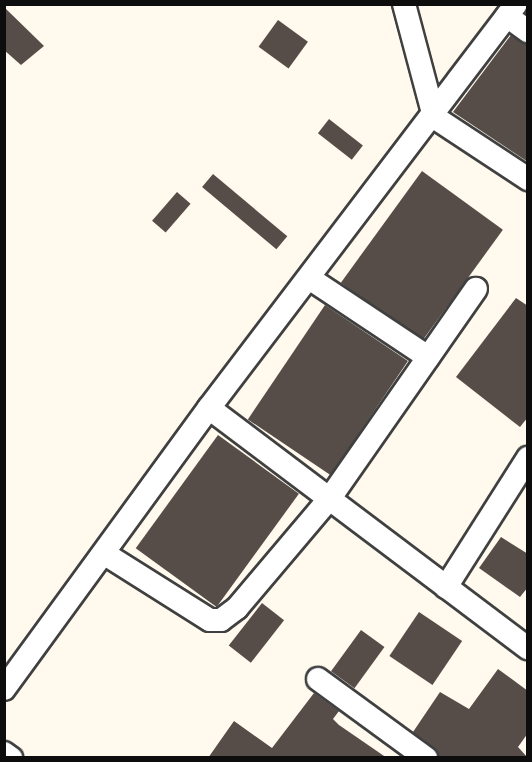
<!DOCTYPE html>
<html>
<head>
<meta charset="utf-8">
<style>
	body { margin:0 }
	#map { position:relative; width:532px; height:762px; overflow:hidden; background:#fffaed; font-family:"Roboto Serif",serif }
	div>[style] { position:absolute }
	.building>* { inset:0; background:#564d49; transform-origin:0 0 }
	.roads { filter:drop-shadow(2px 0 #404040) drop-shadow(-2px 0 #404040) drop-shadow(0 2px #404040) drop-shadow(0 -2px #404040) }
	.street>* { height:22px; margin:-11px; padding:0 11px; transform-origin:11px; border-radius:11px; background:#fff }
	span { translate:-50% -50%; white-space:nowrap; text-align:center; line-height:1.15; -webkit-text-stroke:6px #fff; paint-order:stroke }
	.frame { position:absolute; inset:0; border:6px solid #0d0d0d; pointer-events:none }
</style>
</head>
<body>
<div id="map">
	<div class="building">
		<i style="clip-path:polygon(4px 7px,44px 46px,21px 65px,4px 50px)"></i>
		<i style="left:278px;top:20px;width:37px;height:33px;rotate:36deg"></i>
		<i style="clip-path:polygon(511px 35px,528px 44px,528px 162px,453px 112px)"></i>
		<i style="left:329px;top:119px;width:43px;height:18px;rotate:38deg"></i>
		<i style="left:422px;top:171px;width:100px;height:138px;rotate:36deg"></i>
		<i style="left:213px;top:174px;width:97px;height:17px;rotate:40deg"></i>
		<i style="left:177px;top:192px;width:18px;height:38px;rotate:41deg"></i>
		<i style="clip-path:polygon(516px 298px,528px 306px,528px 417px,520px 427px,456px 377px)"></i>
		<i style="left:325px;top:305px;width:100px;height:138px;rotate:34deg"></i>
		<i style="left:218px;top:435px;width:100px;height:140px;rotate:36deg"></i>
		<i style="clip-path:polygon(501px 537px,528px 554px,528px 587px,520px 597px,479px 568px)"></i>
		<i style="left:262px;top:603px;width:28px;height:54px;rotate:38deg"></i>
		<i style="left:419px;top:612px;width:52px;height:53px;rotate:34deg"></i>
		<i style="left:361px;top:630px;width:29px;height:51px;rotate:36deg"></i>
		<i style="clip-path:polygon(498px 669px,528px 691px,528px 733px,518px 747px,528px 758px,439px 758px,434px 748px,413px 732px,440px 692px,469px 709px)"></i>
		<i style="clip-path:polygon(314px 693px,339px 711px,333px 719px,339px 725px,387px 758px,208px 758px,234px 721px,272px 748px)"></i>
	</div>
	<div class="roads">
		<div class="street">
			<i style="left:404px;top:4px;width:117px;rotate:75.1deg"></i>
			<i style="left:434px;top:117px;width:113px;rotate:33.4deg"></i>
			<i style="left:507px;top:16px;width:26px;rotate:36deg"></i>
			<i style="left:309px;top:278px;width:143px;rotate:33.6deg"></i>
			<i style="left:209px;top:408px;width:399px;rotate:37deg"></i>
			<i style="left:105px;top:554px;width:124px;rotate:32.2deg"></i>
			<i style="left:210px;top:620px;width:11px"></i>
			<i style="left:221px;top:620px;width:20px;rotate:-37deg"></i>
			<i style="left:237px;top:608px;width:144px;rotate:-49.8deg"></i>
			<i style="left:330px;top:498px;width:255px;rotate:-55.1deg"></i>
			<i style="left:446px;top:587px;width:153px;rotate:-57.6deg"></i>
			<i style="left:318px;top:679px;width:134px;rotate:36.2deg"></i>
			<i style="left:4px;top:689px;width:348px;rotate:-53.9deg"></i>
			<i style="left:209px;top:408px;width:507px;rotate:-52.77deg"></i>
			<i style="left:4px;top:753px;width:9px;rotate:36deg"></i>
		</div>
	</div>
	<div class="frame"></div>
</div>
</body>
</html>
